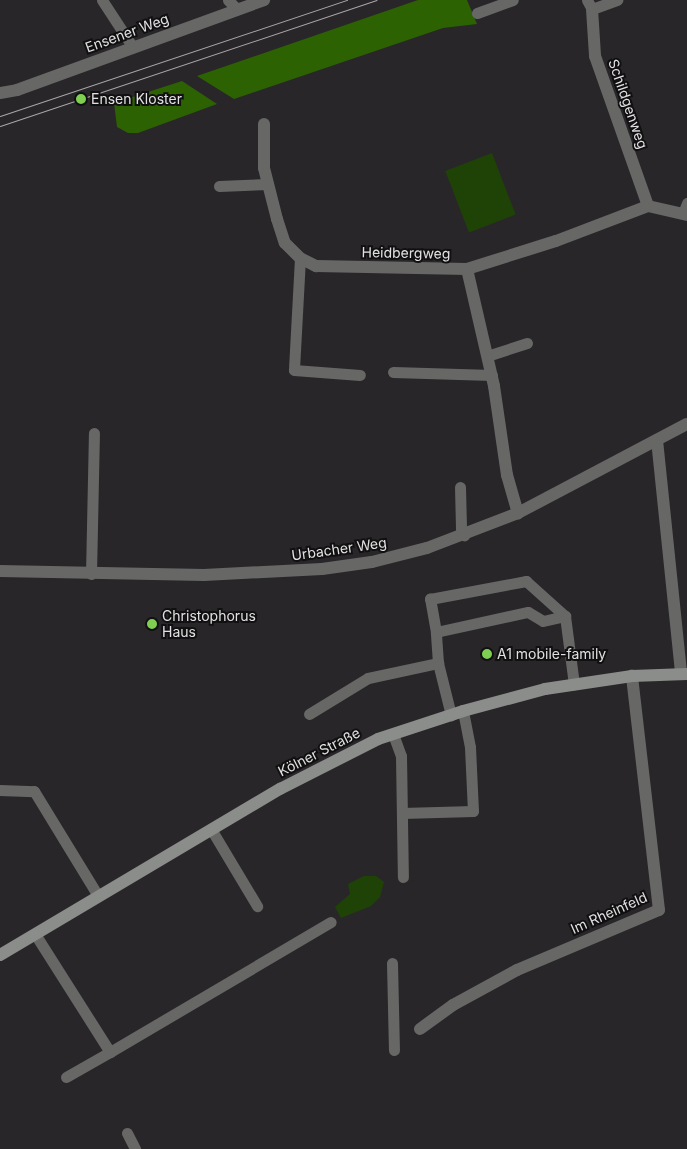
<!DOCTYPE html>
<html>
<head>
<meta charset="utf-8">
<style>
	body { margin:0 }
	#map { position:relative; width:687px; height:1149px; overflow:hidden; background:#29262a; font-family:Inter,sans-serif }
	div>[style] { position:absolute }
	.green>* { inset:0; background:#1f4307; transform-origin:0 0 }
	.forest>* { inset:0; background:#2d6203 }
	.lane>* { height:11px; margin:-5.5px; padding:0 5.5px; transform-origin:5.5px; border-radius:5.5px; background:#676866 }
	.street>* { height:12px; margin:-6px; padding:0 6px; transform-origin:6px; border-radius:6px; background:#676866 }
	.secondary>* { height:12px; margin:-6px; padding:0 6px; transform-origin:6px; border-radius:6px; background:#8b8d8a }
	.tram>* { height:1px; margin:-0.5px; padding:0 0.5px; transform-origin:0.5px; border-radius:0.5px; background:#aaa7aa }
	.dots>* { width:14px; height:14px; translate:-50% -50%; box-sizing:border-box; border:2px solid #111011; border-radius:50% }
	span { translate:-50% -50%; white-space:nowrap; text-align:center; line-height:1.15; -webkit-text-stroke:4px #111011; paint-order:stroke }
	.street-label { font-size:14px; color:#e2e0e2 }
	.poi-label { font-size:14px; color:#e2e0e2 }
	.left { translate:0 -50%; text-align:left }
</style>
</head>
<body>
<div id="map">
	<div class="green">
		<i style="left:492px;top:153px;width:66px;height:50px;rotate:69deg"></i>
		<i style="clip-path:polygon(364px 876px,376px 876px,384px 882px,380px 897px,371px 906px,341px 918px,335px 907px,350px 894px,348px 884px)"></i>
	</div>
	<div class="forest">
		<i style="clip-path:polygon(418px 0,467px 0,477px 24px,443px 28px,234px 99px,197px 76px)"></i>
		<i style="clip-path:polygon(182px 81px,217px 104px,138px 133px,128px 133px,117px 127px,114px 103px)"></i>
	</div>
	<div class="lane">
		<i style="left:102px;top:0;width:55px;rotate:56.9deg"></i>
		<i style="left:228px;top:0;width:13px;rotate:45deg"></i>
		<i style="left:587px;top:0;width:10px;rotate:61deg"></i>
		<i style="left:592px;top:9px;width:27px;rotate:-20deg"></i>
		<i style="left:477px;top:13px;width:38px;rotate:-20deg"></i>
		<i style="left:219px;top:186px;width:49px;rotate:-2.3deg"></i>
		<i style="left:683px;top:213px;width:11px;rotate:-68deg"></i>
		<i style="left:300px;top:258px;width:112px;rotate:93.1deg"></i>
		<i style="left:294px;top:370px;width:66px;rotate:4.3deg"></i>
		<i style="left:487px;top:356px;width:42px;rotate:-18deg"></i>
		<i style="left:393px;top:372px;width:99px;rotate:1.7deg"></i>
		<i style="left:460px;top:487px;width:41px;rotate:88.6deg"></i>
		<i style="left:461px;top:528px;width:8px;rotate:67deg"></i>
		<i style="left:91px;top:574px;width:141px;rotate:-88.8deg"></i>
		<i style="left:436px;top:632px;width:34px;rotate:-100deg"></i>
		<i style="left:430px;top:599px;width:98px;rotate:-10.6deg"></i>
		<i style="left:526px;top:581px;width:52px;rotate:41.9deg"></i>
		<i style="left:438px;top:663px;width:54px;rotate:76deg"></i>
		<i style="left:309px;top:714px;width:69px;rotate:-31.4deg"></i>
		<i style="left:368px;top:678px;width:72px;rotate:-12.1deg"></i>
		<i style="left:438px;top:663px;width:31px;rotate:-94deg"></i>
		<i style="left:436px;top:632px;width:94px;rotate:-12.3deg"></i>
		<i style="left:528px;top:612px;width:17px;rotate:31deg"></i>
		<i style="left:543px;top:621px;width:23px;rotate:-13deg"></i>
		<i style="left:565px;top:616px;width:69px;rotate:82.5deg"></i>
		<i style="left:393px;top:734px;width:23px;rotate:70deg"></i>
		<i style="left:401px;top:756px;width:121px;rotate:89.1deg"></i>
		<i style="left:0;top:790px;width:34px;rotate:2deg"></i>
		<i style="left:34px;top:791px;width:123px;rotate:58.6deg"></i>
		<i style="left:402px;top:813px;width:71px;rotate:-1.6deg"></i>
		<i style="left:473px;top:811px;width:64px;rotate:-92.7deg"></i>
		<i style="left:470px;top:747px;width:37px;rotate:-101deg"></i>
		<i style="left:211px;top:829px;width:90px;rotate:59.1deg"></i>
		<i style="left:35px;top:934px;width:140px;rotate:57.6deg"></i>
		<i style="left:110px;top:1052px;width:256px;rotate:-30.5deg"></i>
		<i style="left:392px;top:963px;width:87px;rotate:88.7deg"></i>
		<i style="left:66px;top:1077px;width:51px;rotate:-29.6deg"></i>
		<i style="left:127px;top:1133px;width:18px;rotate:63deg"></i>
	</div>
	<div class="street">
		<i style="left:592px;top:9px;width:47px;rotate:86.3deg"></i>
		<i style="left:595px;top:56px;width:159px;rotate:70.5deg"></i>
		<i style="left:0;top:93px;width:17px;rotate:-10deg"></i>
		<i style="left:17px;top:90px;width:263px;rotate:-20deg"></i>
		<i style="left:264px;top:124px;width:44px;rotate:90deg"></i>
		<i style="left:264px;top:168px;width:53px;rotate:75.7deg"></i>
		<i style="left:277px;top:219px;width:25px;rotate:72deg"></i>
		<i style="left:285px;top:243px;width:21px;rotate:45deg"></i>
		<i style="left:300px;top:258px;width:18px;rotate:27deg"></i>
		<i style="left:316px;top:266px;width:151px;rotate:1.1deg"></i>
		<i style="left:467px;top:269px;width:120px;rotate:77deg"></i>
		<i style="left:494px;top:386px;width:90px;rotate:81.7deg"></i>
		<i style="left:507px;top:475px;width:40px;rotate:74deg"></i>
		<i style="left:467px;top:269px;width:93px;rotate:-17.5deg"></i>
		<i style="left:556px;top:241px;width:98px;rotate:-20.8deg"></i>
		<i style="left:648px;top:206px;width:40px;rotate:13deg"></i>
		<i style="left:657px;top:440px;width:235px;rotate:84.1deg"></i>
		<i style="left:0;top:571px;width:204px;rotate:1.1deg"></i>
		<i style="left:204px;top:575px;width:118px;rotate:-2.9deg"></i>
		<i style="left:322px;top:569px;width:50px;rotate:-8deg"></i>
		<i style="left:372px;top:562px;width:57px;rotate:-14.3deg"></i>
		<i style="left:427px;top:548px;width:97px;rotate:-21deg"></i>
		<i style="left:518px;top:513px;width:191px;rotate:-27.8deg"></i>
		<i style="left:420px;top:1029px;width:41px;rotate:-36deg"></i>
		<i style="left:453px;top:1005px;width:73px;rotate:-28.7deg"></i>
		<i style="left:517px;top:970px;width:154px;rotate:-22.9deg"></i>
		<i style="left:659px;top:910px;width:236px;rotate:-96.6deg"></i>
	</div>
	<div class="secondary">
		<i style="left:0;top:955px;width:326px;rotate:-30.7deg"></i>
		<i style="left:280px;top:789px;width:110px;rotate:-27deg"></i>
		<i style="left:378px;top:739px;width:89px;rotate:-18.2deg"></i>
		<i style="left:463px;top:711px;width:85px;rotate:-15deg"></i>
		<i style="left:545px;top:689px;width:88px;rotate:-8.5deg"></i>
		<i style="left:632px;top:676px;width:55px;rotate:-2.1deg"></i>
	</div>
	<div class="tram">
		<i style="left:0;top:116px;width:366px;rotate:-18.5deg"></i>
		<i style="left:0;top:126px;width:397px;rotate:-18.5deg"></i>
	</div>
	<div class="dots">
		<i style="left:81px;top:99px;background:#7fd052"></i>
		<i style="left:152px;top:624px;background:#7fd052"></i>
		<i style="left:487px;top:654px;background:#7fd052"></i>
	</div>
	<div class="street-label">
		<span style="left:127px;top:33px;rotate:-20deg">Ensener Weg</span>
		<span style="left:628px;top:104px;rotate:71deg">Schildgenweg</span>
		<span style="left:406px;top:253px;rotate:1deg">Heidbergweg</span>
		<span style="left:339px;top:549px;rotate:-8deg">Urbacher Weg</span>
		<span style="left:319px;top:752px;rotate:-27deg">Kölner Straße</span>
		<span style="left:609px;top:913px;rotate:-24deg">Im Rheinfeld</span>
	</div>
	<div class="poi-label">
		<span class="left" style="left:91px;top:99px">Ensen Kloster</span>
		<span class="left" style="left:162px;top:624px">Christophorus<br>Haus</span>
		<span class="left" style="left:497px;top:654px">A1 mobile-family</span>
	</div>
</div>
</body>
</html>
